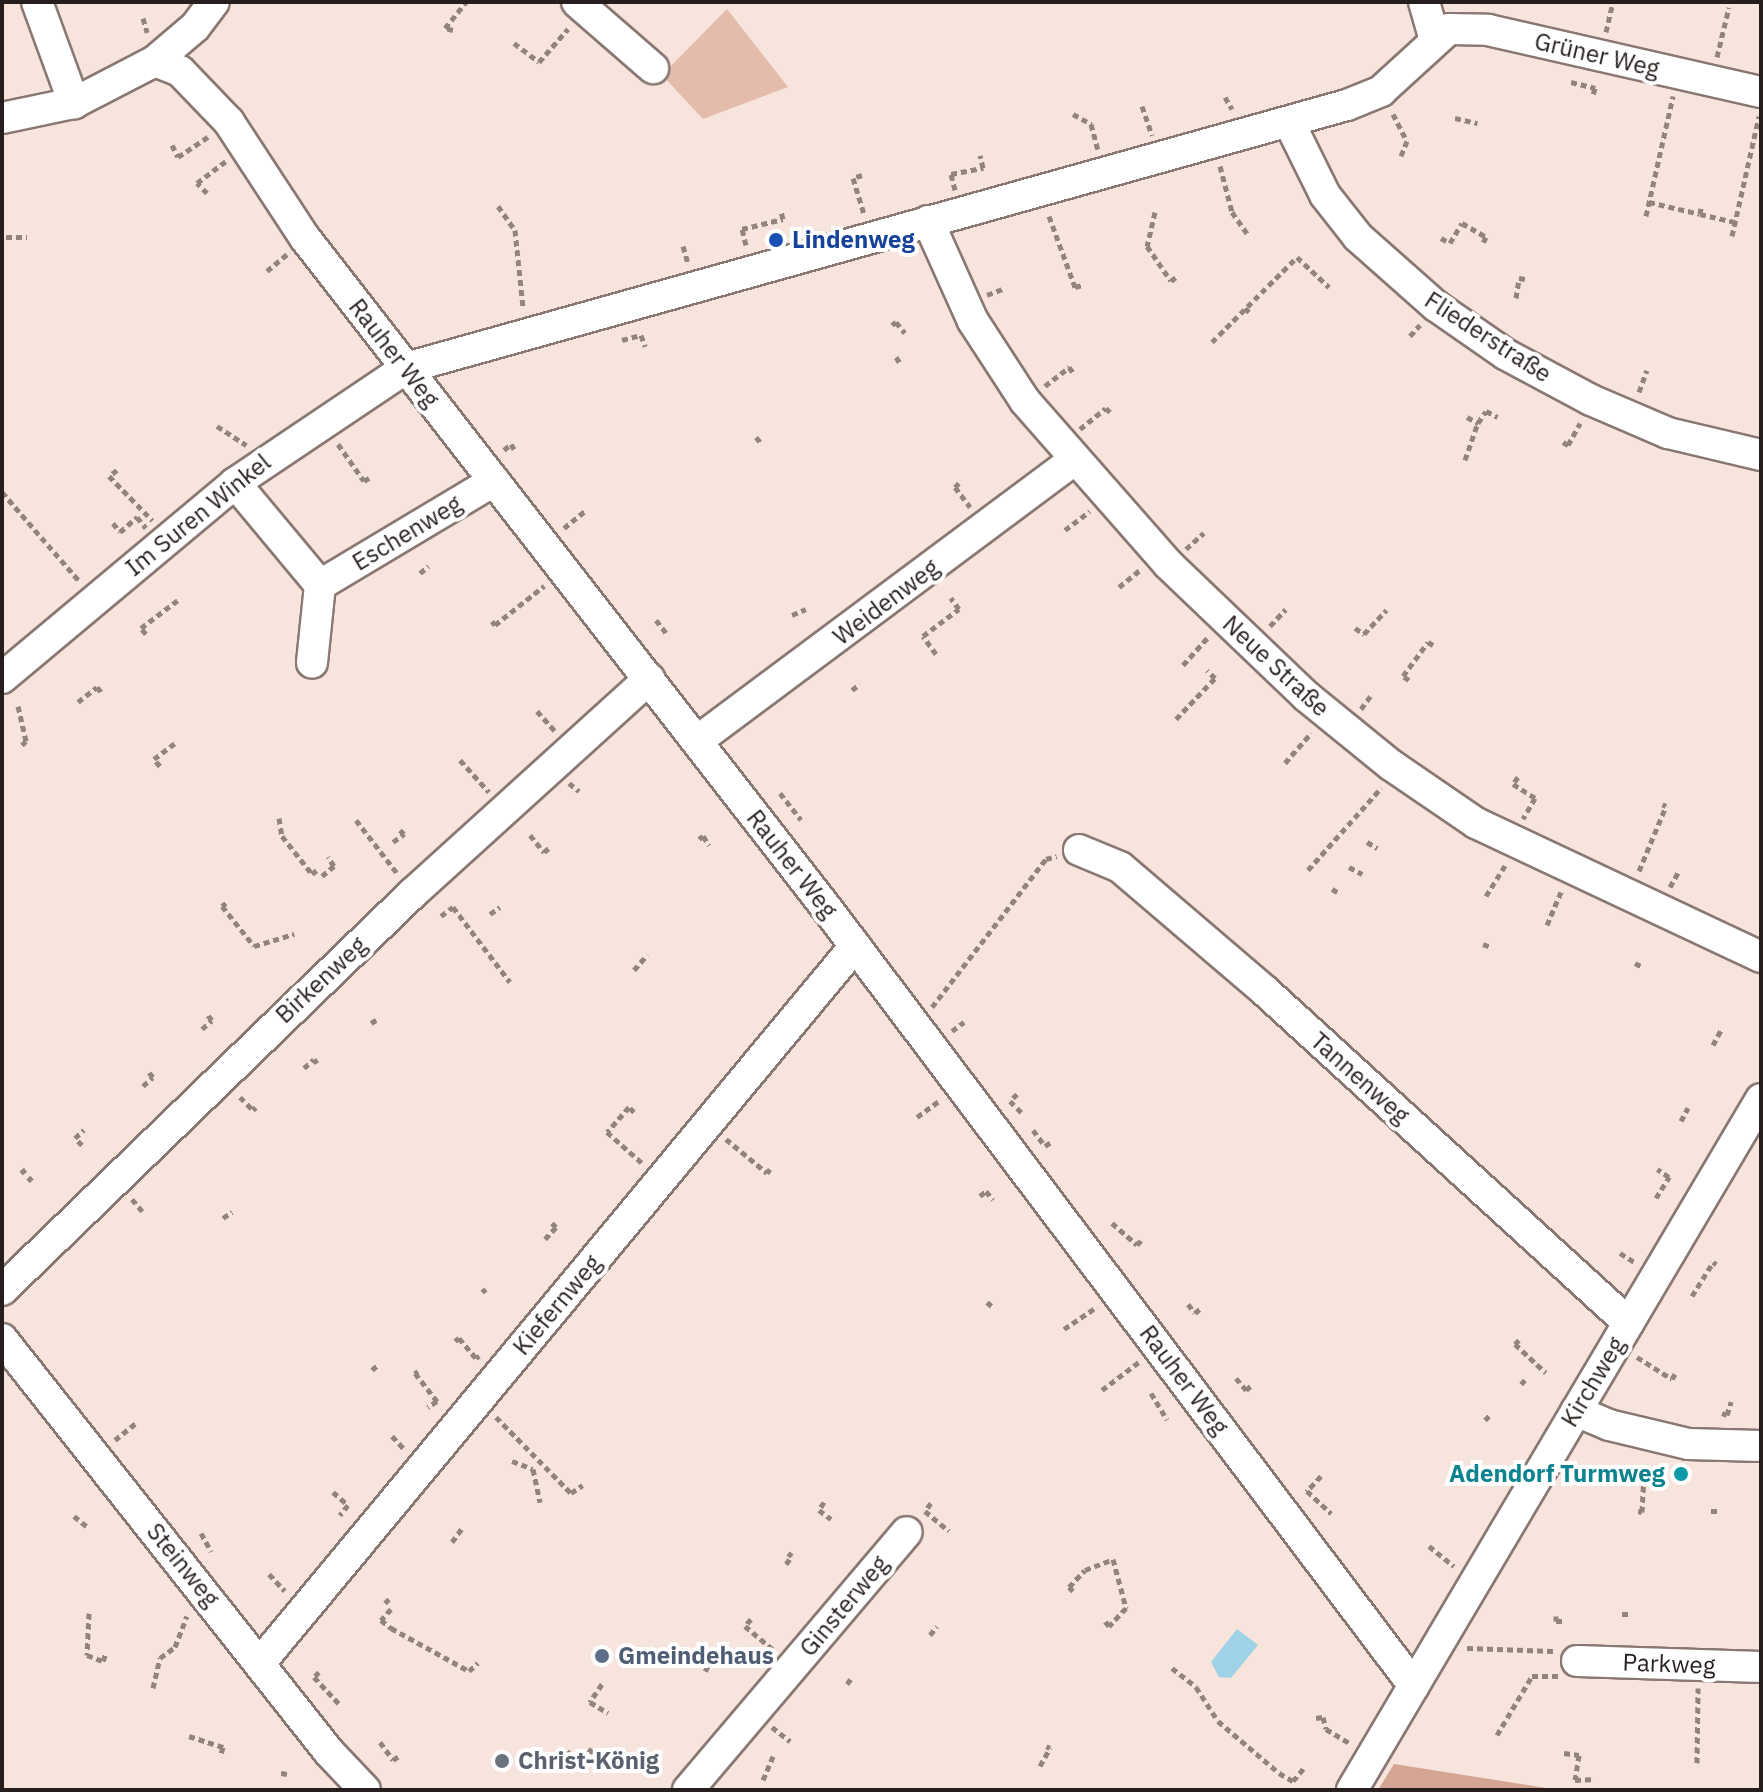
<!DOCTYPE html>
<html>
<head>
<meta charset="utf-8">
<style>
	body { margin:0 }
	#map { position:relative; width:1763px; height:1792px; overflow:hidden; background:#f7e4dc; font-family:"IBM Plex Sans",sans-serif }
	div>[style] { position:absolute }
	.green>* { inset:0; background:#e4bcac }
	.forest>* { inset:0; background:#d3a592 }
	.water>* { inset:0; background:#9fd1e7 }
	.path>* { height:5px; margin-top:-2.5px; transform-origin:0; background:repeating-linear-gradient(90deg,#91847f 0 6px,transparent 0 10px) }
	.roads { filter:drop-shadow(2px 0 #897872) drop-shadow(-2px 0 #897872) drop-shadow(0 2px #897872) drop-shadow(0 -2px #897872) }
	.minor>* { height:30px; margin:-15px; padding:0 15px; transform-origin:15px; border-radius:15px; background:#fff }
	.dots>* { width:22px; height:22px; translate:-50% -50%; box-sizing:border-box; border:4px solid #fff; border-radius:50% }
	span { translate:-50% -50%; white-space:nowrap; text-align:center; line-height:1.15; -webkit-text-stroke:8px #fff; paint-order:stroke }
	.street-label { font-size:24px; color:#251e1c }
	.transit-label { font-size:24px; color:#164399; font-weight:700 }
	.left { translate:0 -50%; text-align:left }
	.culture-label { font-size:24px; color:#0d838f; font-weight:700 }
	.right { translate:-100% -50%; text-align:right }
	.service-label { font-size:24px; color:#4e5e75; font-weight:700 }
	.worship-label { font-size:24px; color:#5b616d; font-weight:700 }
	.frame { position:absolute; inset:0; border:4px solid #251e1c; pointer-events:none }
</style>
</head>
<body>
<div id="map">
	<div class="green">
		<i style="clip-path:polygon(727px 9px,788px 87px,703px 119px,662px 75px)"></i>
	</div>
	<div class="forest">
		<i style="clip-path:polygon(1394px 1764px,1559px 1790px,1378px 1790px)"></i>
	</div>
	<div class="water">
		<i style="clip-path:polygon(1237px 1629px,1258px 1645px,1231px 1678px,1219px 1677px,1211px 1662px)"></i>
	</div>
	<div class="path">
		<i style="left:143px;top:18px;width:15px;rotate:74deg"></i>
		<i style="left:453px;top:30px;width:8px;rotate:-166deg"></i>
		<i style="left:445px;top:28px;width:33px;rotate:-51deg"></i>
		<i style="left:1606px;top:32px;width:31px;rotate:-77deg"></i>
		<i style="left:514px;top:43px;width:31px;rotate:37deg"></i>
		<i style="left:539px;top:62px;width:44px;rotate:-48.7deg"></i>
		<i style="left:1717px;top:57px;width:51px;rotate:-76.5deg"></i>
		<i style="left:1571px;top:82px;width:25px;rotate:14deg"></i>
		<i style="left:1595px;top:88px;width:7px;rotate:106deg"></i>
		<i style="left:1225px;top:97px;width:14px;rotate:60deg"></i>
		<i style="left:1142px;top:106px;width:31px;rotate:71deg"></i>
		<i style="left:1073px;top:114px;width:21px;rotate:29deg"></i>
		<i style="left:1091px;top:124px;width:27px;rotate:75deg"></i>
		<i style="left:1393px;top:114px;width:30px;rotate:63deg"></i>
		<i style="left:1407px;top:141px;width:16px;rotate:112deg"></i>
		<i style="left:1455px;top:118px;width:23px;rotate:13deg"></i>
		<i style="left:172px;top:145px;width:13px;rotate:63deg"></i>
		<i style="left:178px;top:157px;width:37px;rotate:-34deg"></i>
		<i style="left:1220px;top:166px;width:48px;rotate:75.4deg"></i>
		<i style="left:1232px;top:212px;width:28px;rotate:55deg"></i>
		<i style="left:862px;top:175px;width:9px;rotate:162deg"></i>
		<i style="left:853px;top:178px;width:38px;rotate:73deg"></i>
		<i style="left:955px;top:190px;width:16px;rotate:-104deg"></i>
		<i style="left:951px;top:174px;width:33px;rotate:-11deg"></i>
		<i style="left:983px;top:168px;width:13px;rotate:-103deg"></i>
		<i style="left:207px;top:193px;width:14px;rotate:-135deg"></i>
		<i style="left:197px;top:183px;width:36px;rotate:-37deg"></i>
		<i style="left:1649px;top:202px;width:52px;rotate:13.2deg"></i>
		<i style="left:1700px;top:214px;width:6px;rotate:-81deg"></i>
		<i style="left:498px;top:206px;width:29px;rotate:55deg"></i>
		<i style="left:515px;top:230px;width:77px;rotate:84.1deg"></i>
		<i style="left:1155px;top:212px;width:35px;rotate:103deg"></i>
		<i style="left:1147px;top:246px;width:42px;rotate:55.6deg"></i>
		<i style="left:1171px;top:281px;width:6px;rotate:-39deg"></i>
		<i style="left:1700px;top:214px;width:36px;rotate:13deg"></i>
		<i style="left:1049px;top:216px;width:76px;rotate:69.9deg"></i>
		<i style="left:1075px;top:287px;width:7px;rotate:-16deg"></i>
		<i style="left:1646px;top:216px;width:123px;rotate:-77.3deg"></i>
		<i style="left:1732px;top:236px;width:123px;rotate:-77.3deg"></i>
		<i style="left:6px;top:237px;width:21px"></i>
		<i style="left:1441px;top:238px;width:10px;rotate:29deg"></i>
		<i style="left:1450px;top:243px;width:23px;rotate:-59deg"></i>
		<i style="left:1462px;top:223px;width:28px;rotate:30deg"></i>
		<i style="left:1486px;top:237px;width:7px;rotate:117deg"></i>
		<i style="left:746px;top:245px;width:16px;rotate:-104deg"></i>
		<i style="left:742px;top:229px;width:42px;rotate:-13.7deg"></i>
		<i style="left:783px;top:219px;width:8px;rotate:-104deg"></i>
		<i style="left:683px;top:246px;width:19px;rotate:74deg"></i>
		<i style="left:267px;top:271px;width:26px;rotate:-40deg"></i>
		<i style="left:987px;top:295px;width:19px;rotate:-21deg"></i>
		<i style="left:1516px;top:298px;width:20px;rotate:-81deg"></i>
		<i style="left:1519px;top:278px;width:6px;rotate:9deg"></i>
		<i style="left:1245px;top:308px;width:8px;rotate:45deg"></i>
		<i style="left:892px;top:325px;width:5px;rotate:-37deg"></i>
		<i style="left:896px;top:322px;width:14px;rotate:51deg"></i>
		<i style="left:1410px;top:336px;width:15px;rotate:-48deg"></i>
		<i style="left:622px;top:340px;width:20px;rotate:-15deg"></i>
		<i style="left:641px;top:335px;width:12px;rotate:70deg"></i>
		<i style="left:1212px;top:342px;width:120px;rotate:-45deg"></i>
		<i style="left:1297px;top:257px;width:44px;rotate:43.2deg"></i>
		<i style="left:896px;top:357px;width:7px;rotate:56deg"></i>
		<i style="left:1045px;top:386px;width:31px;rotate:-38deg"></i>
		<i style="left:1069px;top:367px;width:9px;rotate:54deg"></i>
		<i style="left:1639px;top:392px;width:23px;rotate:-70deg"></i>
		<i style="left:1467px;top:417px;width:13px;rotate:29deg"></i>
		<i style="left:1478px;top:423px;width:14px;rotate:-56deg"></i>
		<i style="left:1486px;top:411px;width:13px;rotate:27deg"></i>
		<i style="left:217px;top:426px;width:35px;rotate:33deg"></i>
		<i style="left:1080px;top:429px;width:33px;rotate:-39deg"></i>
		<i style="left:1106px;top:408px;width:6px;rotate:45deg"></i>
		<i style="left:756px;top:437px;width:8px;rotate:50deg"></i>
		<i style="left:1563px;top:442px;width:6px;rotate:31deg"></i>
		<i style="left:1568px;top:445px;width:25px;rotate:-61deg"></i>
		<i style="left:338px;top:444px;width:45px;rotate:54.9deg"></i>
		<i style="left:364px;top:481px;width:6px;rotate:-31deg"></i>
		<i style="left:504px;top:450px;width:9px;rotate:-41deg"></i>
		<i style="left:511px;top:444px;width:6px;rotate:59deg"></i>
		<i style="left:1465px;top:460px;width:39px;rotate:-71deg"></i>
		<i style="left:117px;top:470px;width:10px;rotate:143deg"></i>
		<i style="left:109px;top:476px;width:62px;rotate:45.7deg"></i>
		<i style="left:959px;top:483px;width:6px;rotate:135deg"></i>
		<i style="left:955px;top:487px;width:25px;rotate:53deg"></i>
		<i style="left:2px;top:492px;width:119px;rotate:49.1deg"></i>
		<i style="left:113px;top:523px;width:11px;rotate:52deg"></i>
		<i style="left:120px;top:532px;width:23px;rotate:-41deg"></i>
		<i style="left:137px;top:517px;width:14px;rotate:51deg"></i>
		<i style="left:564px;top:528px;width:27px;rotate:-39deg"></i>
		<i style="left:1065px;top:530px;width:31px;rotate:-37deg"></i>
		<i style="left:1186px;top:549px;width:24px;rotate:-42deg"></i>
		<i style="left:420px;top:573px;width:11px;rotate:-38deg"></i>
		<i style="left:1119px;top:587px;width:27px;rotate:-39deg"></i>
		<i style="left:792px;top:615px;width:15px;rotate:-23deg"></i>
		<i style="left:656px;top:620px;width:18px;rotate:52deg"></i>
		<i style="left:492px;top:621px;width:5px;rotate:53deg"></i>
		<i style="left:495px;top:625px;width:63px;rotate:-38.5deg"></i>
		<i style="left:1270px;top:626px;width:23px;rotate:-47deg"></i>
		<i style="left:1355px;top:628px;width:11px;rotate:34deg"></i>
		<i style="left:1364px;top:634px;width:33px;rotate:-47deg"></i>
		<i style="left:146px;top:634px;width:8px;rotate:-130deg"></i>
		<i style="left:141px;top:628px;width:46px;rotate:-37.1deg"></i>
		<i style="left:936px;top:654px;width:22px;rotate:-126deg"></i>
		<i style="left:923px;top:636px;width:45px;rotate:-36.9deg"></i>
		<i style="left:959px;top:609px;width:14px;rotate:-126deg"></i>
		<i style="left:1183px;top:665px;width:39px;rotate:-48deg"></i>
		<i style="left:1409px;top:680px;width:7px;rotate:-146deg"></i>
		<i style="left:1403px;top:676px;width:42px;rotate:-53.7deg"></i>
		<i style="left:1428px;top:642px;width:6px;rotate:31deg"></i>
		<i style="left:852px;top:690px;width:10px;rotate:-37deg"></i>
		<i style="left:78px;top:702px;width:24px;rotate:-38deg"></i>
		<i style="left:97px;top:687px;width:8px;rotate:50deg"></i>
		<i style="left:18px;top:706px;width:36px;rotate:77deg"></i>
		<i style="left:26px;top:741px;width:7px;rotate:135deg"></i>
		<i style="left:1361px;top:709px;width:19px;rotate:-54deg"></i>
		<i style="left:537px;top:711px;width:27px;rotate:48deg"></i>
		<i style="left:1176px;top:719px;width:57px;rotate:-46.4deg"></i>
		<i style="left:1215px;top:678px;width:11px;rotate:-135deg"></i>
		<i style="left:460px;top:760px;width:43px;rotate:47.8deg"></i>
		<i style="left:1285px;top:763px;width:40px;rotate:-49deg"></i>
		<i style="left:160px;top:766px;width:9px;rotate:-131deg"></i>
		<i style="left:154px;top:759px;width:26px;rotate:-37deg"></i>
		<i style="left:1518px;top:777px;width:9px;rotate:126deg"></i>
		<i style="left:1513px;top:784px;width:26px;rotate:32deg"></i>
		<i style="left:1535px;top:798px;width:24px;rotate:120deg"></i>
		<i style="left:569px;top:783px;width:13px;rotate:39deg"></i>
		<i style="left:780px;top:793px;width:34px;rotate:52deg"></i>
		<i style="left:279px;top:818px;width:18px;rotate:81deg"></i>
		<i style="left:282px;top:836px;width:48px;rotate:51.7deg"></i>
		<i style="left:312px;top:874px;width:6px;rotate:-39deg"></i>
		<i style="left:356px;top:820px;width:67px;rotate:52.3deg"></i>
		<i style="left:530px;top:835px;width:22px;rotate:51deg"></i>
		<i style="left:544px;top:852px;width:6px;rotate:-39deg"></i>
		<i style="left:699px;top:839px;width:5px;rotate:-37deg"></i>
		<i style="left:703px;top:836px;width:11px;rotate:56deg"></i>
		<i style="left:393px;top:842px;width:14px;rotate:-36deg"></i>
		<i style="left:404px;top:834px;width:7px;rotate:-135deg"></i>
		<i style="left:1367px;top:842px;width:12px;rotate:31deg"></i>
		<i style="left:1349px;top:867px;width:15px;rotate:28deg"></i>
		<i style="left:1308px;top:870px;width:110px;rotate:-48.3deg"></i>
		<i style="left:1639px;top:871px;width:70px;rotate:-67.4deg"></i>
		<i style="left:1666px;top:806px;width:4px;rotate:-153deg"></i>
		<i style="left:322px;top:876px;width:16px;rotate:-40deg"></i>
		<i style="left:334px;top:866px;width:11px;rotate:-124deg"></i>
		<i style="left:1670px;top:887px;width:18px;rotate:-61deg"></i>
		<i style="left:1332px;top:889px;width:10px;rotate:29deg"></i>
		<i style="left:1486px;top:896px;width:36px;rotate:-58deg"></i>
		<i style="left:226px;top:903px;width:5px;rotate:143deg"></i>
		<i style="left:222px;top:906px;width:51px;rotate:51.3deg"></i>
		<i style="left:254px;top:946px;width:42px;rotate:-16.7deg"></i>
		<i style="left:490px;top:914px;width:12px;rotate:-35deg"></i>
		<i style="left:441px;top:916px;width:15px;rotate:-37deg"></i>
		<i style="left:453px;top:907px;width:94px;rotate:52.8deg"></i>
		<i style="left:1547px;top:925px;width:39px;rotate:-67deg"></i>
		<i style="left:1483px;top:944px;width:9px;rotate:21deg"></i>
		<i style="left:1635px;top:963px;width:7px;rotate:27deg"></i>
		<i style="left:634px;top:970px;width:20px;rotate:-49deg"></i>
		<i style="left:932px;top:1007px;width:187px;rotate:-52.4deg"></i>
		<i style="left:1046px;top:859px;width:11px;rotate:-15deg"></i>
		<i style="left:371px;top:1023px;width:8px;rotate:-30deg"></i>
		<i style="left:202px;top:1029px;width:13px;rotate:-42deg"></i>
		<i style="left:212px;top:1020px;width:8px;rotate:-130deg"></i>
		<i style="left:952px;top:1031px;width:15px;rotate:-37deg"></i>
		<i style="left:1713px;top:1045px;width:19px;rotate:-62deg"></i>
		<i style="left:304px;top:1068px;width:13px;rotate:-42deg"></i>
		<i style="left:314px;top:1059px;width:5px;rotate:53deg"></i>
		<i style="left:143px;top:1086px;width:13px;rotate:-42deg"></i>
		<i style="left:153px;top:1077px;width:8px;rotate:-130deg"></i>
		<i style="left:1017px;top:1094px;width:10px;rotate:135deg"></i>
		<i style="left:1010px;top:1101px;width:16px;rotate:45deg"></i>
		<i style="left:240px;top:1097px;width:18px;rotate:45deg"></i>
		<i style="left:253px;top:1110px;width:4px;rotate:-45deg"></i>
		<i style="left:634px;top:1112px;width:7px;rotate:-135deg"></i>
		<i style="left:629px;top:1107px;width:33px;rotate:131deg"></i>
		<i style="left:607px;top:1132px;width:47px;rotate:41.5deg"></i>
		<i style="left:917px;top:1117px;width:27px;rotate:-36deg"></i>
		<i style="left:1681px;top:1121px;width:15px;rotate:-62deg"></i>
		<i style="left:1033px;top:1130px;width:20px;rotate:53deg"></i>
		<i style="left:1045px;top:1146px;width:7px;rotate:-34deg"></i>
		<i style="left:726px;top:1139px;width:53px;rotate:39.7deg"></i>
		<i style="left:767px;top:1173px;width:5px;rotate:-53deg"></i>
		<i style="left:82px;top:1145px;width:10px;rotate:-135deg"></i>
		<i style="left:75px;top:1138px;width:12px;rotate:-42deg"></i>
		<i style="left:21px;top:1173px;width:6px;rotate:-39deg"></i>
		<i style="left:28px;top:1181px;width:8px;rotate:-45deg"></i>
		<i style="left:980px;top:1196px;width:8px;rotate:-40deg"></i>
		<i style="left:986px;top:1191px;width:11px;rotate:52deg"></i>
		<i style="left:1656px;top:1198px;width:25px;rotate:-58deg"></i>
		<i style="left:1669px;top:1177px;width:14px;rotate:-146deg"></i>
		<i style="left:132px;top:1199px;width:16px;rotate:50deg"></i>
		<i style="left:223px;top:1218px;width:11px;rotate:-34deg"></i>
		<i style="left:1112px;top:1223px;width:33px;rotate:41deg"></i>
		<i style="left:1137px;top:1245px;width:8px;rotate:-50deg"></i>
		<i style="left:545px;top:1239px;width:16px;rotate:-47deg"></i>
		<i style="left:556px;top:1227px;width:6px;rotate:-135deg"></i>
		<i style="left:1620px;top:1253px;width:19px;rotate:32deg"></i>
		<i style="left:482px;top:1292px;width:5px;rotate:-37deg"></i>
		<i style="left:1692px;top:1296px;width:40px;rotate:-58deg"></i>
		<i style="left:1713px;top:1262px;width:4px;rotate:34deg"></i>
		<i style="left:987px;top:1302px;width:9px;rotate:41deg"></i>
		<i style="left:1188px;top:1304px;width:11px;rotate:52deg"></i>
		<i style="left:1195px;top:1313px;width:8px;rotate:-40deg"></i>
		<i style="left:1064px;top:1329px;width:40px;rotate:-34deg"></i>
		<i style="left:1519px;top:1340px;width:6px;rotate:135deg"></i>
		<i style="left:1515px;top:1344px;width:42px;rotate:43.1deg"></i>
		<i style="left:455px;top:1341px;width:5px;rotate:-37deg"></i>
		<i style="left:459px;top:1338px;width:26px;rotate:50deg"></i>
		<i style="left:476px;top:1358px;width:4px;rotate:-34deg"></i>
		<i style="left:1637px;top:1357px;width:41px;rotate:32.2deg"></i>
		<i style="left:1672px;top:1379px;width:6px;rotate:-59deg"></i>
		<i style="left:372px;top:1370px;width:9px;rotate:-41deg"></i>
		<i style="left:418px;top:1371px;width:4px;rotate:146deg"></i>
		<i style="left:415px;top:1373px;width:36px;rotate:52deg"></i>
		<i style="left:437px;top:1401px;width:11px;rotate:146deg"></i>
		<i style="left:1236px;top:1378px;width:16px;rotate:50deg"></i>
		<i style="left:1246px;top:1390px;width:8px;rotate:-40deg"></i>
		<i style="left:1521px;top:1384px;width:7px;rotate:-45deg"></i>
		<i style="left:1102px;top:1390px;width:48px;rotate:-37.3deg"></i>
		<i style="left:1151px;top:1393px;width:31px;rotate:59deg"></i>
		<i style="left:1722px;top:1413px;width:5px;rotate:22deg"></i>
		<i style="left:1727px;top:1415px;width:14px;rotate:-73deg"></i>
		<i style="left:496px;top:1417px;width:107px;rotate:45.4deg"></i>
		<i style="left:571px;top:1493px;width:14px;rotate:-34deg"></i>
		<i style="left:1485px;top:1420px;width:6px;rotate:-45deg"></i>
		<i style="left:392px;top:1436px;width:19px;rotate:47deg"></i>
		<i style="left:115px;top:1440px;width:27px;rotate:-39deg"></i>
		<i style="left:512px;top:1461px;width:22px;rotate:21deg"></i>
		<i style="left:533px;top:1469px;width:34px;rotate:78deg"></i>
		<i style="left:1321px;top:1476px;width:21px;rotate:133deg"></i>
		<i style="left:1307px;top:1491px;width:33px;rotate:43deg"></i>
		<i style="left:333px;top:1492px;width:20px;rotate:41deg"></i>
		<i style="left:348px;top:1505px;width:13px;rotate:129deg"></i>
		<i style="left:824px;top:1502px;width:9px;rotate:122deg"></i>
		<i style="left:819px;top:1510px;width:15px;rotate:37deg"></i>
		<i style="left:931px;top:1503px;width:10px;rotate:127deg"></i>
		<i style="left:925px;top:1511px;width:31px;rotate:40deg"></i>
		<i style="left:1638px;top:1511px;width:4px;rotate:14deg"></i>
		<i style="left:1642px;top:1512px;width:33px;rotate:-87deg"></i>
		<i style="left:1644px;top:1479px;width:11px"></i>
		<i style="left:1711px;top:1511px;width:9px"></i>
		<i style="left:74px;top:1516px;width:19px;rotate:39deg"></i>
		<i style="left:201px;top:1533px;width:21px;rotate:61deg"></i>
		<i style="left:452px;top:1542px;width:17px;rotate:-54deg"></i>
		<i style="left:1429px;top:1546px;width:32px;rotate:39deg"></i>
		<i style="left:786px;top:1564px;width:10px;rotate:-53deg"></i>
		<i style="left:792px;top:1556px;width:5px;rotate:-143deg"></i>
		<i style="left:269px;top:1574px;width:23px;rotate:47deg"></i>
		<i style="left:1073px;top:1591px;width:6px;rotate:-135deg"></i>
		<i style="left:1069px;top:1587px;width:23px;rotate:-47deg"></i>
		<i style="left:1085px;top:1570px;width:30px;rotate:-21deg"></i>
		<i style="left:1113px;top:1559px;width:51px;rotate:75.1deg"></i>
		<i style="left:1126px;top:1608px;width:25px;rotate:133deg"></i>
		<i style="left:1109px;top:1626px;width:6px;rotate:-129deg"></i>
		<i style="left:385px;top:1603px;width:6px;rotate:-45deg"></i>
		<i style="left:391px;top:1609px;width:15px;rotate:132deg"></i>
		<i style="left:381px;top:1620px;width:13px;rotate:39deg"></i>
		<i style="left:391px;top:1628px;width:89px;rotate:28.9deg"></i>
		<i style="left:469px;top:1671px;width:12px;rotate:-42deg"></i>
		<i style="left:89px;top:1613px;width:42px;rotate:92.7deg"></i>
		<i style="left:87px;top:1655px;width:17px;rotate:21deg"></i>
		<i style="left:103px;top:1661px;width:9px;rotate:-69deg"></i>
		<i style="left:1622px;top:1614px;width:6px"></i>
		<i style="left:1556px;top:1616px;width:5px;rotate:90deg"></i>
		<i style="left:1556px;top:1621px;width:10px"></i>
		<i style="left:751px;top:1619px;width:9px;rotate:131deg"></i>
		<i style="left:745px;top:1626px;width:38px;rotate:40deg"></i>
		<i style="left:930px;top:1635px;width:11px;rotate:-52deg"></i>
		<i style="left:1467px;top:1648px;width:86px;rotate:2deg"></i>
		<i style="left:703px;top:1662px;width:6px;rotate:39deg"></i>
		<i style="left:708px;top:1666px;width:7px;rotate:117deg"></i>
		<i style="left:1172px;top:1668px;width:31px;rotate:38deg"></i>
		<i style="left:1196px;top:1687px;width:40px;rotate:57.1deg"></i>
		<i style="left:1218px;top:1721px;width:80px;rotate:40.4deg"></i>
		<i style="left:1279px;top:1773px;width:16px;rotate:30deg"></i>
		<i style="left:1293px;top:1781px;width:17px;rotate:-50deg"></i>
		<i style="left:319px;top:1672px;width:7px;rotate:135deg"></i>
		<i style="left:314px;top:1677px;width:38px;rotate:47deg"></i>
		<i style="left:602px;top:1684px;width:22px;rotate:124deg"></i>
		<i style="left:590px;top:1702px;width:21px;rotate:31deg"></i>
		<i style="left:847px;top:1684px;width:9px;rotate:-54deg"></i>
		<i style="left:153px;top:1688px;width:31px;rotate:-77deg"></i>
		<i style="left:160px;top:1658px;width:19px;rotate:-36deg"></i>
		<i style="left:175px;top:1647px;width:33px;rotate:-69deg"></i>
		<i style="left:1316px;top:1718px;width:7px;rotate:-8deg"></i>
		<i style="left:1323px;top:1717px;width:12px;rotate:76deg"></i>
		<i style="left:1326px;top:1729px;width:27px;rotate:31deg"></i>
		<i style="left:772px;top:1727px;width:23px;rotate:38deg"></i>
		<i style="left:1497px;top:1735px;width:69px;rotate:-59.3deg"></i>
		<i style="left:1532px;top:1676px;width:26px"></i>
		<i style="left:189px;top:1736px;width:36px;rotate:18deg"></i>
		<i style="left:223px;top:1747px;width:10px;rotate:107deg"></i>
		<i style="left:380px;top:1742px;width:22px;rotate:54deg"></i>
		<i style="left:393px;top:1760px;width:7px;rotate:-34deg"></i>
		<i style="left:588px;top:1749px;width:34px;rotate:30deg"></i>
		<i style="left:617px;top:1766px;width:11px;rotate:-52deg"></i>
		<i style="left:567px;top:1751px;width:22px;rotate:43deg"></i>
		<i style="left:1564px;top:1753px;width:15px;rotate:8deg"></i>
		<i style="left:1579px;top:1755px;width:25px;rotate:99deg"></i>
		<i style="left:1575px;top:1780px;width:20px;rotate:-3deg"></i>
		<i style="left:1697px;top:1763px;width:75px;rotate:-89.2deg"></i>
		<i style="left:1040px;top:1766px;width:21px;rotate:-61deg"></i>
		<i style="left:1050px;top:1748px;width:4px;rotate:-153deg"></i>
		<i style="left:281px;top:1773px;width:6px;rotate:9deg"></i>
		<i style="left:763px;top:1780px;width:26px;rotate:-67deg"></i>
	</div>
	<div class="roads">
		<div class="minor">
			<i style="left:37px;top:2px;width:108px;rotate:69.9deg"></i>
			<i style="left:577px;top:2px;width:101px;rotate:41deg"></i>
			<i style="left:1424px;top:2px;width:37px;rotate:74deg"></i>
			<i style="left:155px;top:61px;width:27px;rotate:22deg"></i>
			<i style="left:180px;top:71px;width:71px;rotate:46.1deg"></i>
			<i style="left:229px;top:122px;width:139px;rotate:56.8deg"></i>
			<i style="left:305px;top:238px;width:852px;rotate:52.11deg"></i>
			<i style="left:828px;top:910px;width:972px;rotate:52.94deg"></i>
			<i style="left:2px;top:118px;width:74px;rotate:-11.8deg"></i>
			<i style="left:74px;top:103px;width:91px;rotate:-27.4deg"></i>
			<i style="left:155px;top:61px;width:52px;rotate:-40.4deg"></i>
			<i style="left:195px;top:27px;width:31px;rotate:-53deg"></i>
			<i style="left:1289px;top:122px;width:81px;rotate:63.7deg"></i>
			<i style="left:1325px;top:195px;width:53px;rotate:51.8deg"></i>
			<i style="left:1358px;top:237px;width:104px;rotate:41.5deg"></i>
			<i style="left:1436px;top:306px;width:84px;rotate:34.8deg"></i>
			<i style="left:1505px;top:354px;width:98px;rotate:28.1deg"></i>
			<i style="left:1591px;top:400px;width:84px;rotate:23.2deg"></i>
			<i style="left:1668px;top:433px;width:96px;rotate:13.3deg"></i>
			<i style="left:928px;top:221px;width:110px;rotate:65.8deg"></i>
			<i style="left:973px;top:321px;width:95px;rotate:57deg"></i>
			<i style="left:1025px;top:401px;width:217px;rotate:48.7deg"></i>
			<i style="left:1168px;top:564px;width:191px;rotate:43.7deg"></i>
			<i style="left:1306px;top:696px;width:109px;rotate:39.1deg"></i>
			<i style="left:1391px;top:765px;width:103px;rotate:34.3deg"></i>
			<i style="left:1476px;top:823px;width:315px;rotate:25.2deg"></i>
			<i style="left:235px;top:483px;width:133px;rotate:50.2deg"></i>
			<i style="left:320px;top:585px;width:78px;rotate:95.9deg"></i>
			<i style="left:320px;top:585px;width:203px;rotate:-30.9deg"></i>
			<i style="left:2px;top:678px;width:304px;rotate:-39.9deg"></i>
			<i style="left:235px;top:483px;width:206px;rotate:-33.9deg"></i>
			<i style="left:406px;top:368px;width:977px;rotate:-15.62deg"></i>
			<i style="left:1347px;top:105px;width:37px;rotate:-22deg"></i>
			<i style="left:1381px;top:91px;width:92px;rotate:-42.4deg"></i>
			<i style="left:1449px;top:29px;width:39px;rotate:1deg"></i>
			<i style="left:1488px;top:30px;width:280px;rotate:12.8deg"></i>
			<i style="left:697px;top:741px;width:469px;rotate:-36.7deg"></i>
			<i style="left:1079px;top:850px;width:44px;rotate:22.5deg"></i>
			<i style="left:1120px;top:867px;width:191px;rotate:40.5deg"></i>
			<i style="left:1265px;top:991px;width:492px;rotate:42.4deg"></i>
			<i style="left:2px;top:1290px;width:571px;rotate:-44.01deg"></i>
			<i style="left:413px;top:893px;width:319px;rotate:-42.2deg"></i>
			<i style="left:2px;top:1339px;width:527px;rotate:51.63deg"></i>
			<i style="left:329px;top:1752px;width:52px;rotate:46.5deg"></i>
			<i style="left:1576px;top:1411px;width:36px;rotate:23deg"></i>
			<i style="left:1609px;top:1425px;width:81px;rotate:13.5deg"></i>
			<i style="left:1688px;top:1444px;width:73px;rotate:1.6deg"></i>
			<i style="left:1577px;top:1661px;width:184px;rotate:1.9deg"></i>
			<i style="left:260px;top:1663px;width:932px;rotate:-50.31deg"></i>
			<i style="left:688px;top:1790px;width:338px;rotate:-49.7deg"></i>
			<i style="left:1352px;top:1790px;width:803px;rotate:-59.38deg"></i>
		</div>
	</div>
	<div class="dots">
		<i style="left:776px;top:240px;background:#1a4fb4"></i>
		<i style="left:1681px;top:1474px;background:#0f9aa8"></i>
		<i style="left:602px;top:1656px;background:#5c6f8a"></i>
		<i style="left:502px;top:1761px;background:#6b7280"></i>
	</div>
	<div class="street-label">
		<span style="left:1597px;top:55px;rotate:13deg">Grüner Weg</span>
		<span style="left:1488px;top:337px;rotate:33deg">Fliederstraße</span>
		<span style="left:394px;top:353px;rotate:52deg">Rauher Weg</span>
		<span style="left:198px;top:515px;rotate:-39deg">Im Suren Winkel</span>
		<span style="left:407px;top:533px;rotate:-31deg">Eschenweg</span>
		<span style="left:886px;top:602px;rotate:-37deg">Weidenweg</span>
		<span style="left:1276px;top:666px;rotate:43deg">Neue Straße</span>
		<span style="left:792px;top:864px;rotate:52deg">Rauher Weg</span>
		<span style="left:321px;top:980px;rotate:-43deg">Birkenweg</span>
		<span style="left:1360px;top:1078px;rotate:42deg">Tannenweg</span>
		<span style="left:557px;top:1305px;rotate:-50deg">Kiefernweg</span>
		<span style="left:1184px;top:1380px;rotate:53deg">Rauher Weg</span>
		<span style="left:1593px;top:1382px;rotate:-59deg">Kirchweg</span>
		<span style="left:183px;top:1565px;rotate:51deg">Steinweg</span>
		<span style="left:844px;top:1606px;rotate:-50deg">Ginsterweg</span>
		<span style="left:1669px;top:1664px;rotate:2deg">Parkweg</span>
	</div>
	<div class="transit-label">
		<span class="left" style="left:792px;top:240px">Lindenweg</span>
	</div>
	<div class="culture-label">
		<span class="right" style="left:1665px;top:1474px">Adendorf Turmweg</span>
	</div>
	<div class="service-label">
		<span class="left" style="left:618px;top:1656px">Gmeindehaus</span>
	</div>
	<div class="worship-label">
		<span class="left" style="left:518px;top:1761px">Christ-König</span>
	</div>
	<div class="frame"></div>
</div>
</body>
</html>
